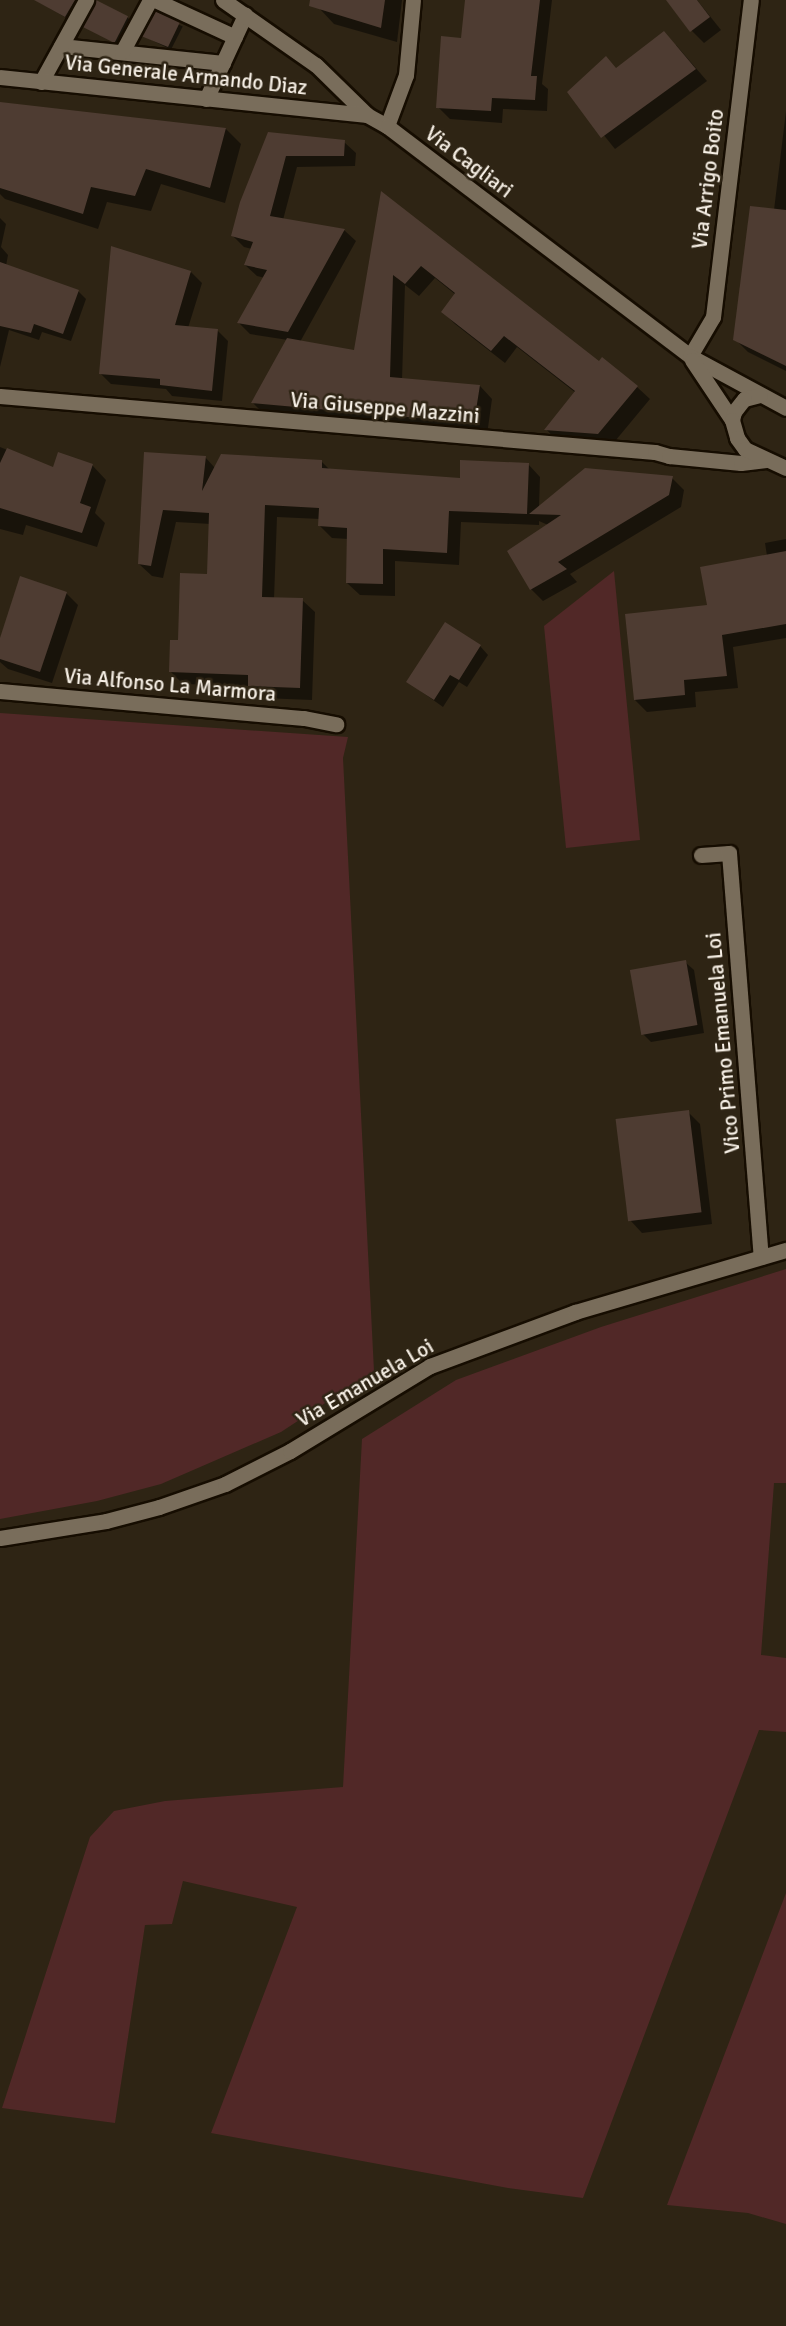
<!DOCTYPE html>
<html>
<head>
<meta charset="utf-8">
<style>
	body { margin:0 }
	#map { position:relative; width:786px; height:2326px; overflow:hidden; background:#2e2414; font-family:Signika,sans-serif }
	div>[style] { position:absolute }
	.green>* { inset:0; background:#512827 }
	.shadow>* { inset:0; background:#0007; transform-origin:0 0 }
	.building>* { inset:0; background:#4e3c32; transform-origin:0 0 }
	.roads { filter:drop-shadow(2px 0 #160d01) drop-shadow(-2px 0 #160d01) drop-shadow(0 2px #160d01) drop-shadow(0 -2px #160d01) }
	.service>* { height:15px; margin:-7.5px; padding:0 7.5px; transform-origin:7.5px; border-radius:7.5px; background:#796d5b }
	.minor>* { height:15px; margin:-7.5px; padding:0 7.5px; transform-origin:7.5px; border-radius:7.5px; background:#796d5b }
	.tertiary>* { height:15px; margin:-7.5px; padding:0 7.5px; transform-origin:7.5px; border-radius:7.5px; background:#796d5b }
	span { translate:-50% -50%; white-space:nowrap; text-align:center; line-height:1.15; -webkit-text-stroke:5px #2e2414; paint-order:stroke }
	.street-label { font-size:21px; color:#f7f0e6 }
</style>
</head>
<body>
<div id="map">
	<div class="green">
		<i style="clip-path:polygon(614px 571px,640px 840px,566px 848px,544px 626px)"></i>
		<i style="clip-path:polygon(0 713px,348px 737px,343px 758px,374px 1371px,281px 1432px,161px 1484px,97px 1501px,0 1519px)"></i>
		<i style="clip-path:polygon(786px 1269px,786px 1483px,774px 1483px,761px 1655px,786px 1658px,786px 1732px,759px 1730px,583px 2198px,508px 2188px,211px 2133px,297px 1907px,183px 1881px,172px 1924px,145px 1925px,115px 2123px,2px 2108px,90px 1837px,114px 1811px,165px 1801px,343px 1787px,362px 1439px,456px 1380px,601px 1327px)"></i>
		<i style="clip-path:polygon(786px 1893px,786px 2224px,748px 2213px,667px 2205px)"></i>
	</div>
	<div class="shadow">
		<i style="clip-path:polygon(35px 0,83px 0,70px 20px)"></i>
		<i style="clip-path:polygon(320px 0,402px 0,397px 42px,334px 24px,319px 8px)"></i>
		<i style="clip-path:polygon(467px 0,552px 0,542px 84px,548px 89px,547px 111px,503px 109px,502px 123px,450px 119px,438px 107px,462px 40px)"></i>
		<i style="clip-path:polygon(679px 0,697px 0,721px 30px,704px 43px,692px 31px)"></i>
		<i style="left:156px;top:13px;width:30px;height:26px;rotate:27deg"></i>
		<i style="clip-path:polygon(127px 17px,131px 21px,118px 44px,84px 26px)"></i>
		<i style="clip-path:polygon(676px 45px,707px 81px,615px 149px,569px 92px)"></i>
		<i style="clip-path:polygon(0 105px,226px 129px,241px 144px,225px 203px,161px 184px,151px 211px,107px 202px,98px 229px,5px 199px,0 194px)"></i>
		<i style="clip-path:polygon(786px 111px,786px 371px,748px 352px,735px 339px,774px 210px)"></i>
		<i style="clip-path:polygon(269px 134px,344px 142px,356px 153px,355px 166px,297px 167px,283px 220px,344px 230px,356px 241px,300px 342px,355px 352px,382px 194px,600px 363px,637px 387px,650px 399px,611px 446px,558px 442px,546px 429px,576px 393px,517px 347px,505px 363px,455px 324px,443px 312px,456px 295px,435px 278px,419px 296px,405px 285px,402px 380px,480px 386px,492px 399px,487px 435px,265px 415px,253px 403px,288px 340px,250px 334px,239px 323px,265px 278px,257px 276px,245px 265px,252px 249px,244px 247px,233px 236px)"></i>
		<i style="clip-path:polygon(0 218px,6px 224px,1px 247px,8px 255px,6px 266px,78px 291px,86px 299px,71px 341px,42px 332px,39px 340px,9px 330px,0 367px)"></i>
		<i style="clip-path:polygon(191px 272px,202px 283px,188px 328px,217px 330px,228px 341px,222px 401px,172px 396px,166px 389px,111px 384px,100px 373px)"></i>
		<i style="clip-path:polygon(0 447px,54px 469px,92px 465px,106px 480px,95px 513px,105px 523px,97px 547px,26px 525px,23px 535px,0 529px)"></i>
		<i style="clip-path:polygon(146px 454px,205px 457px,215px 468px,322px 462px,331px 471px,461px 480px,528px 464px,540px 477px,539px 507px,672px 478px,684px 490px,681px 507px,570px 574px,577px 582px,543px 601px,531px 589px,548px 525px,539px 521px,539px 525px,461px 522px,459px 565px,395px 561px,395px 596px,360px 595px,347px 583px,348px 539px,332px 538px,319px 525px,320px 519px,277px 517px,274px 599px,302px 600px,315px 612px,312px 700px,262px 698px,250px 686px,183px 684px,171px 672px,179px 642px,209px 575px,211px 524px,176px 522px,163px 578px,152px 576px,139px 564px)"></i>
		<i style="clip-path:polygon(786px 539px,786px 638px,733px 647px,738px 688px,695px 692px,696px 707px,647px 712px,635px 700px,709px 606px,767px 556px,765px 543px)"></i>
		<i style="clip-path:polygon(66px 593px,78px 605px,52px 683px,8px 669px,0 662px,0 643px)"></i>
		<i style="clip-path:polygon(480px 646px,488px 655px,467px 687px,459px 682px,443px 707px,408px 682px)"></i>
		<i style="clip-path:polygon(685px 962px,694px 970px,704px 1033px,651px 1042px,643px 1034px)"></i>
		<i style="clip-path:polygon(688px 1112px,700px 1124px,712px 1224px,642px 1233px,630px 1220px)"></i>
	</div>
	<div class="building">
		<i style="clip-path:polygon(34px 0,75px 0,65px 17px)"></i>
		<i style="left:96px;top:0;width:36px;height:30px;rotate:27deg"></i>
		<i style="clip-path:polygon(310px 0,385px 0,381px 28px,309px 6px)"></i>
		<i style="clip-path:polygon(465px 0,540px 0,531px 76px,537px 76px,535px 100px,492px 98px,491px 111px,436px 108px,441px 36px,461px 38px)"></i>
		<i style="clip-path:polygon(666px 0,697px 0,710px 17px,690px 32px)"></i>
		<i style="clip-path:polygon(155px 11px,180px 22px,168px 47px,141px 36px)"></i>
		<i style="clip-path:polygon(664px 31px,696px 69px,601px 138px,567px 92px,606px 56px,616px 68px)"></i>
		<i style="clip-path:polygon(0 102px,226px 128px,210px 188px,146px 169px,135px 196px,91px 187px,83px 214px,0 188px)"></i>
		<i style="clip-path:polygon(268px 132px,345px 140px,344px 156px,286px 156px,270px 216px,345px 229px,288px 332px,237px 323px,267px 270px,244px 265px,253px 242px,231px 236px,240px 202px)"></i>
		<i style="clip-path:polygon(381px 191px,599px 361px,602px 357px,638px 386px,598px 434px,544px 430px,575px 391px,504px 336px,491px 351px,441px 312px,455px 293px,421px 266px,405px 284px,393px 275px,390px 377px,480px 385px,474px 423px,251px 403px,287px 338px,354px 350px)"></i>
		<i style="clip-path:polygon(750px 206px,786px 210px,786px 366px,733px 340px)"></i>
		<i style="clip-path:polygon(111px 246px,191px 271px,175px 325px,218px 329px,212px 391px,160px 385px,160px 379px,99px 374px)"></i>
		<i style="clip-path:polygon(0 262px,79px 290px,63px 334px,34px 324px,31px 333px,0 326px)"></i>
		<i style="clip-path:polygon(7px 448px,53px 467px,58px 452px,93px 464px,80px 503px,91px 507px,82px 533px,0 508px,0 463px)"></i>
		<i style="clip-path:polygon(144px 452px,206px 456px,202px 491px,221px 454px,322px 460px,322px 468px,460px 478px,460px 460px,529px 463px,527px 514px,449px 511px,447px 553px,383px 549px,383px 584px,346px 583px,347px 528px,318px 526px,319px 508px,265px 505px,262px 597px,303px 598px,300px 688px,248px 686px,248px 675px,169px 672px,170px 640px,178px 640px,180px 573px,207px 574px,209px 513px,163px 510px,151px 566px,138px 564px)"></i>
		<i style="clip-path:polygon(585px 468px,673px 476px,669px 495px,558px 562px,567px 569px,530px 590px,507px 551px,561px 515px,529px 514px)"></i>
		<i style="clip-path:polygon(786px 551px,786px 624px,722px 635px,727px 676px,684px 680px,685px 695px,634px 700px,625px 614px,707px 605px,700px 567px)"></i>
		<i style="clip-path:polygon(20px 576px,67px 592px,40px 672px,0 659px,0 638px)"></i>
		<i style="clip-path:polygon(445px 622px,481px 645px,459px 680px,450px 675px,434px 700px,406px 682px)"></i>
		<i style="left:686px;top:960px;width:66px;height:57px;rotate:80deg"></i>
		<i style="left:689px;top:1110px;width:103px;height:74px;rotate:83deg"></i>
	</div>
	<div class="roads">
		<div class="service">
			<i style="left:155px;top:0;width:88px;rotate:24.8deg"></i>
			<i style="left:61px;top:46px;width:163px;rotate:6deg"></i>
			<i style="left:122px;top:52px;width:59px;rotate:-61.7deg"></i>
			<i style="left:41px;top:82px;width:94px;rotate:-61.2deg"></i>
			<i style="left:206px;top:99px;width:93px;rotate:-65.1deg"></i>
		</div>
		<div class="minor">
			<i style="left:387px;top:126px;width:54px;rotate:-69.6deg"></i>
			<i style="left:406px;top:75px;width:75px;rotate:-84.7deg"></i>
			<i style="left:690px;top:356px;width:45px;rotate:-59.5deg"></i>
			<i style="left:713px;top:317px;width:319px;rotate:-83.2deg"></i>
			<i style="left:0;top:396px;width:657px;rotate:4.89deg"></i>
			<i style="left:655px;top:452px;width:15px;rotate:16deg"></i>
			<i style="left:669px;top:456px;width:72px;rotate:5.6deg"></i>
			<i style="left:741px;top:463px;width:25px;rotate:-7deg"></i>
			<i style="left:0;top:691px;width:305px;rotate:5.1deg"></i>
			<i style="left:304px;top:718px;width:33px;rotate:11deg"></i>
			<i style="left:701px;top:855px;width:28px;rotate:-4deg"></i>
			<i style="left:729px;top:853px;width:405px;rotate:85.5deg"></i>
			<i style="left:0;top:1538px;width:107px;rotate:-9.1deg"></i>
			<i style="left:106px;top:1521px;width:55px;rotate:-14.8deg"></i>
			<i style="left:159px;top:1507px;width:70px;rotate:-19.2deg"></i>
			<i style="left:225px;top:1484px;width:73px;rotate:-26.9deg"></i>
			<i style="left:290px;top:1451px;width:164px;rotate:-31.3deg"></i>
			<i style="left:430px;top:1366px;width:155px;rotate:-20.4deg"></i>
			<i style="left:575px;top:1312px;width:220px;rotate:-16.4deg"></i>
		</div>
		<div class="tertiary">
			<i style="left:223px;top:0;width:113px;rotate:35deg"></i>
			<i style="left:316px;top:65px;width:71px;rotate:44.4deg"></i>
			<i style="left:367px;top:115px;width:23px;rotate:29deg"></i>
			<i style="left:387px;top:126px;width:380px;rotate:37.2deg"></i>
			<i style="left:690px;top:356px;width:109px;rotate:28.4deg"></i>
			<i style="left:0;top:77px;width:369px;rotate:5.9deg"></i>
			<i style="left:692px;top:360px;width:72px;rotate:56.3deg"></i>
			<i style="left:760px;top:395px;width:16px;rotate:166deg"></i>
			<i style="left:744px;top:399px;width:16px;rotate:128deg"></i>
			<i style="left:734px;top:412px;width:8px;rotate:104deg"></i>
			<i style="left:732px;top:420px;width:19px;rotate:74deg"></i>
			<i style="left:737px;top:438px;width:14px;rotate:54deg"></i>
			<i style="left:745px;top:449px;width:45px;rotate:24.9deg"></i>
		</div>
	</div>
	<div class="street-label">
		<span style="left:186px;top:75px;rotate:6deg">Via Generale Armando Diaz</span>
		<span style="left:469px;top:162px;rotate:37deg">Via Cagliari</span>
		<span style="left:708px;top:179px;rotate:-83deg">Via Arrigo Boito</span>
		<span style="left:385px;top:408px;rotate:5deg">Via Giuseppe Mazzini</span>
		<span style="left:170px;top:685px;rotate:5deg">Via Alfonso La Marmora</span>
		<span style="left:723px;top:1043px;rotate:-95deg">Vico Primo Emanuela Loi</span>
		<span style="left:365px;top:1383px;rotate:-30deg">Via Emanuela Loi</span>
	</div>
</div>
</body>
</html>
